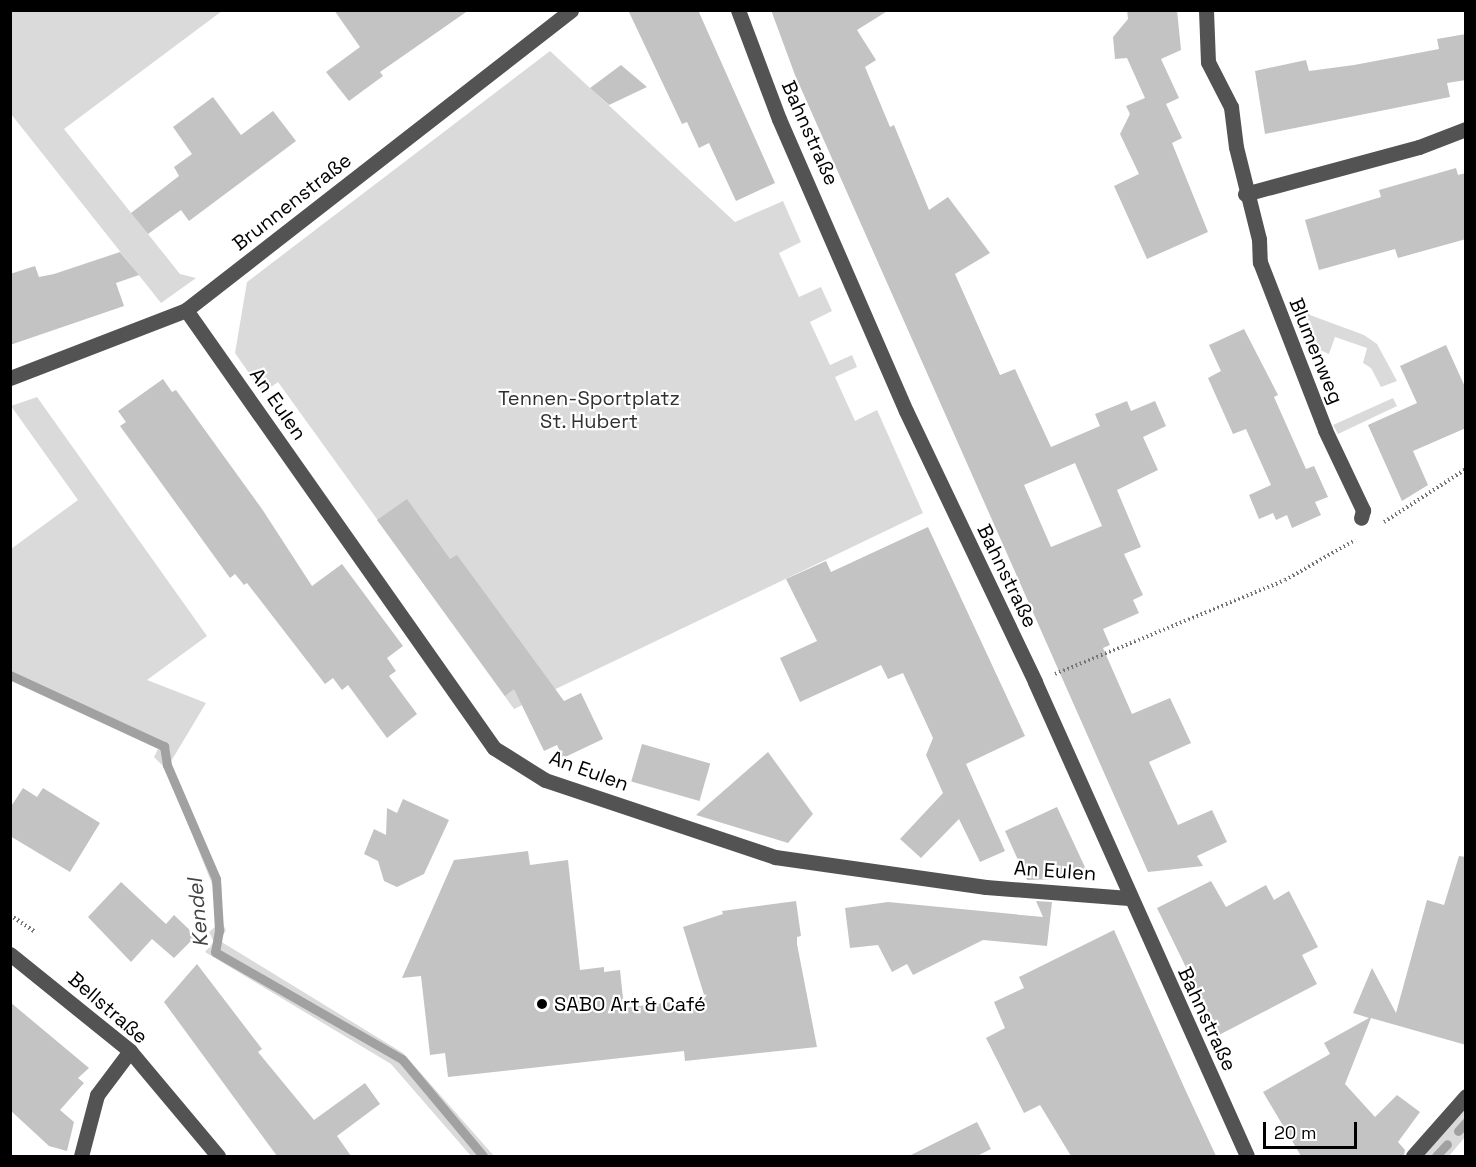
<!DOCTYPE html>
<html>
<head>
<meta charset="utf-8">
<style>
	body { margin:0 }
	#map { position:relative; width:1476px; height:1167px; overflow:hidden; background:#fff; font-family:"Space Grotesk",sans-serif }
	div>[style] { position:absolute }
	.green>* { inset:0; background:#dadada }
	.stream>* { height:9px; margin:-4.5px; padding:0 4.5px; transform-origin:4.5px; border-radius:4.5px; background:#a1a1a1 }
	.building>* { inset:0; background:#c3c3c3; transform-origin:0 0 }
	.path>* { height:4px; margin-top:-2px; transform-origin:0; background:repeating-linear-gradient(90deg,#757575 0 1.5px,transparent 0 4.5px) }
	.minor>* { height:15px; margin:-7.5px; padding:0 7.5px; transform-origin:7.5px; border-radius:7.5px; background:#535353 }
	.dots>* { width:16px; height:16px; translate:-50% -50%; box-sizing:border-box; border:3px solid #fff; border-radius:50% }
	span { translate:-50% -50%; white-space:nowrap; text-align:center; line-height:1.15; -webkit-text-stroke:4.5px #fff; paint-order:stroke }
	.street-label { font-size:20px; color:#000 }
	.park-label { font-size:20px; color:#313131 }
	.poi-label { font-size:20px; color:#000 }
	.left { translate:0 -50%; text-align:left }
	.water-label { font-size:21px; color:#424242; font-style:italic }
	.frame { position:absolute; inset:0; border:12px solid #000; pointer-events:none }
	.scale { position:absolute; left:1263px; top:1122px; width:94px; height:27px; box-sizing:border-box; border:3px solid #000; border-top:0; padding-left:8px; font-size:18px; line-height:21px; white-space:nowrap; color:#000; -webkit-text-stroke:4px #fff; paint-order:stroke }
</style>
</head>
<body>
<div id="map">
	<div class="green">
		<i style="clip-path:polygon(10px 11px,222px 11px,64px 129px,180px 274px,196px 278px,161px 303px,11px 114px)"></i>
		<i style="clip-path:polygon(550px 51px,735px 222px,783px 201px,801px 242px,779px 253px,799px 297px,821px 287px,832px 311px,810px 322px,830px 365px,852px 355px,857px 367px,835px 377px,855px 421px,877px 410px,923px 513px,514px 709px,278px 382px,263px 393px,235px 353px,247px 282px)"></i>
		<i style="clip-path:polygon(1300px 301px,1310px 315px,1364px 335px,1377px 344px,1397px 381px,1381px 387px,1371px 368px,1363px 363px,1367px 348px,1335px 337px,1329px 354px,1320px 350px)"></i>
		<i style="clip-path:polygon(37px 397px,207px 636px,147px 680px,206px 703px,170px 763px,221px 880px,222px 923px,226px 930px,220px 941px,403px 1053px,494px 1156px,471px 1156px,391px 1064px,205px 952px,214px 942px,209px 932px,216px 926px,214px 889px,166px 769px,154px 757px,158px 749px,11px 681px,11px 549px,78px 500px,11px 406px)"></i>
		<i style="clip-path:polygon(1393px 398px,1397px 406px,1338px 434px,1333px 425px)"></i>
		<i style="clip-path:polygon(1465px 1107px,1465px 1137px,1449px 1156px,1424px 1156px)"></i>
	</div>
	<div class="stream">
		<i style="left:10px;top:675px;width:170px;rotate:24.8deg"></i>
		<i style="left:164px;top:746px;width:19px;rotate:81deg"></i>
		<i style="left:167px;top:765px;width:124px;rotate:66.7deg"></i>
		<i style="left:216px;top:879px;width:51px;rotate:86.6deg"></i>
		<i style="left:219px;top:930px;width:22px;rotate:100deg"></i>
		<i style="left:215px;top:952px;width:215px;rotate:29.8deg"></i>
		<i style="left:402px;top:1059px;width:126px;rotate:50.1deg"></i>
		<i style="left:1458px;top:1131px;width:12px;rotate:-48deg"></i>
		<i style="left:1436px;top:1156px;width:16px;rotate:-47deg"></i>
	</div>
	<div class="building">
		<i style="clip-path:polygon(334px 10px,469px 10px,380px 72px,383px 76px,349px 101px,326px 72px,360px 47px)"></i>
		<i style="clip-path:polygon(628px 10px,698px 10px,775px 183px,736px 201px,709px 143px,699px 148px,687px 122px,682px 124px)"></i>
		<i style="clip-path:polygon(evenodd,771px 10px,889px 10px,857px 30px,876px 60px,865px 67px,890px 127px,894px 125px,929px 210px,948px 197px,990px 253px,955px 274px,1000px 375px,1015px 369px,1051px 447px,1100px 426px,1095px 414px,1127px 401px,1131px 411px,1155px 401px,1166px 426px,1143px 437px,1158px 470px,1117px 490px,1141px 547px,1124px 554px,1143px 595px,1133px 600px,1139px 613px,1103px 629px,1110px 645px,1103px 648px,1132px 714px,1170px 698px,1191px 743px,1149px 762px,1178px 825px,1212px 810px,1227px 842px,1197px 856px,1203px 866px,1148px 872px,795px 75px,771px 10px,1075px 463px,1102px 526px,1051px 547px,1024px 485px,1075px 463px)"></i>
		<i style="clip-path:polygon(1127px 10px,1177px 10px,1181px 50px,1161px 59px,1179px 98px,1166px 104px,1182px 138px,1172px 143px,1208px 232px,1147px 259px,1114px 186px,1139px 174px,1120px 134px,1130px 114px,1126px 106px,1145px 98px,1127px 58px,1115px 59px,1113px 37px,1128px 19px)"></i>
		<i style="clip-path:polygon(1466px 34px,1466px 80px,1447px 83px,1450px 97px,1265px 134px,1255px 71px,1306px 60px,1309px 71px,1354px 65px,1439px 49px,1437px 39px)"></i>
		<i style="clip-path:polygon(621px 65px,647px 87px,609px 105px,590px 88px)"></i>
		<i style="clip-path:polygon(213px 97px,241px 135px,273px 111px,296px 141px,189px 221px,181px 210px,148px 234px,131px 213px,179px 176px,174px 167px,192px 154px,173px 127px)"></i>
		<i style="clip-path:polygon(1456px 168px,1458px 175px,1466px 173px,1466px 239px,1398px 258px,1395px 249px,1319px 270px,1305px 220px,1381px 197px,1379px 190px)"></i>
		<i style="clip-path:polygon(120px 252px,139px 275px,116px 283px,124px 306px,10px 345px,10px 274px,35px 266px,39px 277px,54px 274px)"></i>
		<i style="clip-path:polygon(1244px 329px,1278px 395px,1274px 397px,1306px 469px,1314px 466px,1328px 497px,1315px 502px,1321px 515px,1292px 528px,1287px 515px,1276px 520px,1273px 513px,1259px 519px,1249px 495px,1271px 485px,1246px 429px,1233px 434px,1208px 378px,1221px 371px,1209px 345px)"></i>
		<i style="clip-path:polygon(1446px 345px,1466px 389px,1466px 428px,1413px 451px,1428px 485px,1402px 501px,1368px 425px,1417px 403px,1400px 366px)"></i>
		<i style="clip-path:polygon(163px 379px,172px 392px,176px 390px,262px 509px,312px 586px,342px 564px,403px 646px,387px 658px,396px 671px,389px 676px,417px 714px,387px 738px,348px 685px,342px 690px,333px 678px,325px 684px,247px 583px,244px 585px,235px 574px,230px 578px,120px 426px,126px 422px,118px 411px)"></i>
		<i style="clip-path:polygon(407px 499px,450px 559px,457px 555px,564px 701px,581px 693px,603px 739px,563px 758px,557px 745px,544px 751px,514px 689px,505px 696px,377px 520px)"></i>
		<i style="clip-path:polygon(928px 527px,1025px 736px,966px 764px,1005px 851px,980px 862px,959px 819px,921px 858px,900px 839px,943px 793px,926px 755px,933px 738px,903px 673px,888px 679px,881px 665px,800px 702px,780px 658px,817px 641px,786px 579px,826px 561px,831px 572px)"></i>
		<i style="left:642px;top:744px;width:71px;height:39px;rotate:16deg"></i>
		<i style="clip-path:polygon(768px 752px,813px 814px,788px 843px,696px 815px)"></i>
		<i style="clip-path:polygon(23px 788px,37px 797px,43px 788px,100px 823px,70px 872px,10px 836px,10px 808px)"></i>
		<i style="clip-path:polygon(403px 799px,449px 820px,424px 874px,397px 887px,384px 881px,378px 861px,364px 854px,374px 829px,386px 835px,387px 808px,397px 813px)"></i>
		<i style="clip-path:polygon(1057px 807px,1090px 878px,1027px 880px,1005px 831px)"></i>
		<i style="clip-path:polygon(528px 851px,530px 865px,568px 860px,580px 970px,604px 967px,604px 972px,620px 970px,624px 1008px,705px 998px,683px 927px,723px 914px,722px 911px,796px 901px,801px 936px,797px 937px,797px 944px,817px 1047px,685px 1061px,684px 1051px,448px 1077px,445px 1053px,430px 1055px,421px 976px,402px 978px,454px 860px)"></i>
		<i style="clip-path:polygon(1459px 856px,1466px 857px,1466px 1045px,1371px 1018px,1345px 1084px,1375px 1117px,1397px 1095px,1420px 1112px,1398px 1142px,1405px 1150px,1404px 1156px,1301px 1156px,1263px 1092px,1330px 1054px,1324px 1043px,1369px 1018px,1353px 1013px,1372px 968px,1396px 1013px,1427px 900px,1444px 905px)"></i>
		<i style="clip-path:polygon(1211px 881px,1226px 907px,1266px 885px,1274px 900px,1289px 891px,1318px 947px,1302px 955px,1317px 984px,1219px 1035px,1157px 908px)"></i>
		<i style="clip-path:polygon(121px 882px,166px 924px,174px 915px,196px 936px,174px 958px,152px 939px,131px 962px,88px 917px)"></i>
		<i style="clip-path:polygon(1036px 901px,1052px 902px,1047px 946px,983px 940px,913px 975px,907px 964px,892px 972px,878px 945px,850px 948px,845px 908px,888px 902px,1043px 917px)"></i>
		<i style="clip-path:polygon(1114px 930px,1184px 1087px,1216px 1156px,1071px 1156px,1040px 1105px,1024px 1113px,986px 1038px,1005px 1028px,994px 1002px,1024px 988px,1019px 977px)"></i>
		<i style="clip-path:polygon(197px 964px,262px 1049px,258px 1052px,314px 1120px,365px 1083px,380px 1104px,337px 1136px,351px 1156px,277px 1156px,164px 1002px)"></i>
		<i style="clip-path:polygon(10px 1002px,89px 1068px,78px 1078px,84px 1083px,60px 1110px,74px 1122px,67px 1151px,49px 1146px,10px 1110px)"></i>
		<i style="clip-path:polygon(977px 1122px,991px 1149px,977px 1156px,909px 1156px)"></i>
	</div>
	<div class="path">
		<i style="left:1384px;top:522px;width:98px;rotate:-32.9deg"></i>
		<i style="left:1055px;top:674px;width:248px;rotate:-22.2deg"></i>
		<i style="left:1285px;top:580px;width:81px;rotate:-29.7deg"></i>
		<i style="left:10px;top:915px;width:30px;rotate:34deg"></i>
	</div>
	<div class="minor">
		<i style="left:738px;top:10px;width:116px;rotate:69.4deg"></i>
		<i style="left:779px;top:119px;width:318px;rotate:66.5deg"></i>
		<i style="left:906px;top:411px;width:300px;rotate:64.5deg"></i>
		<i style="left:1035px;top:682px;width:519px;rotate:65.9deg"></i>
		<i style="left:1206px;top:10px;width:52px;rotate:87.8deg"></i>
		<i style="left:1208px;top:62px;width:51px;rotate:62.9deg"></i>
		<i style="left:1231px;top:107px;width:40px;rotate:82.9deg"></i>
		<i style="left:1236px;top:147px;width:95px;rotate:76deg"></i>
		<i style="left:1259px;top:239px;width:23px;rotate:88deg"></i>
		<i style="left:1260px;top:262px;width:180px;rotate:68.8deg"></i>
		<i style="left:1325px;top:430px;width:89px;rotate:64.6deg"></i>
		<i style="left:1363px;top:510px;width:8px;rotate:104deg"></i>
		<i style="left:1245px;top:194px;width:180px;rotate:-15.1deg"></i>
		<i style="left:1419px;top:147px;width:50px;rotate:-21deg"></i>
		<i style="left:186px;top:310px;width:535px;rotate:54.89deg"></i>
		<i style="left:494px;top:748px;width:60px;rotate:32.1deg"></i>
		<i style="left:545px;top:780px;width:243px;rotate:18.5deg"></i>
		<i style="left:775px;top:857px;width:213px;rotate:8.1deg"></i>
		<i style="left:986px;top:887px;width:143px;rotate:4.4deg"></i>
		<i style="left:10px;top:378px;width:189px;rotate:-21.1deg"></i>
		<i style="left:186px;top:310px;width:488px;rotate:-37.9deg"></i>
		<i style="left:10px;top:954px;width:154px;rotate:38.9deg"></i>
		<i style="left:130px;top:1051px;width:137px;rotate:50deg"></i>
		<i style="left:81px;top:1156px;width:63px;rotate:-75.3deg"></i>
		<i style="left:97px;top:1095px;width:55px;rotate:-53.1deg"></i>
		<i style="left:1413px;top:1156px;width:80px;rotate:-48.5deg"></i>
	</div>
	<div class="dots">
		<i style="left:542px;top:1004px;background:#000"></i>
	</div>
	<div class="street-label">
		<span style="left:810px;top:133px;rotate:66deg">Bahnstraße</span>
		<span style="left:292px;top:202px;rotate:-38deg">Brunnenstraße</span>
		<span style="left:1316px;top:351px;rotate:68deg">Blumenweg</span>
		<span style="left:278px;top:404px;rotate:55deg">An Eulen</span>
		<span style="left:1007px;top:576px;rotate:64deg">Bahnstraße</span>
		<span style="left:589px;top:771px;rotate:20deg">An Eulen</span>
		<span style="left:1055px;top:871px;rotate:4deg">An Eulen</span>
		<span style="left:108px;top:1008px;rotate:41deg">Bellstraße</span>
		<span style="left:1207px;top:1019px;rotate:65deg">Bahnstraße</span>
	</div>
	<div class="park-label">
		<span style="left:589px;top:410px">Tennen-Sportplatz<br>St. Hubert</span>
	</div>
	<div class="poi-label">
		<span class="left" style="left:554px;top:1004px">SABO Art &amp; Café</span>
	</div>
	<div class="water-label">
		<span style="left:198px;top:913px;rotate:-95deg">Kendel</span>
	</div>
	<div class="frame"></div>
	<div class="scale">20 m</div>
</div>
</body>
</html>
